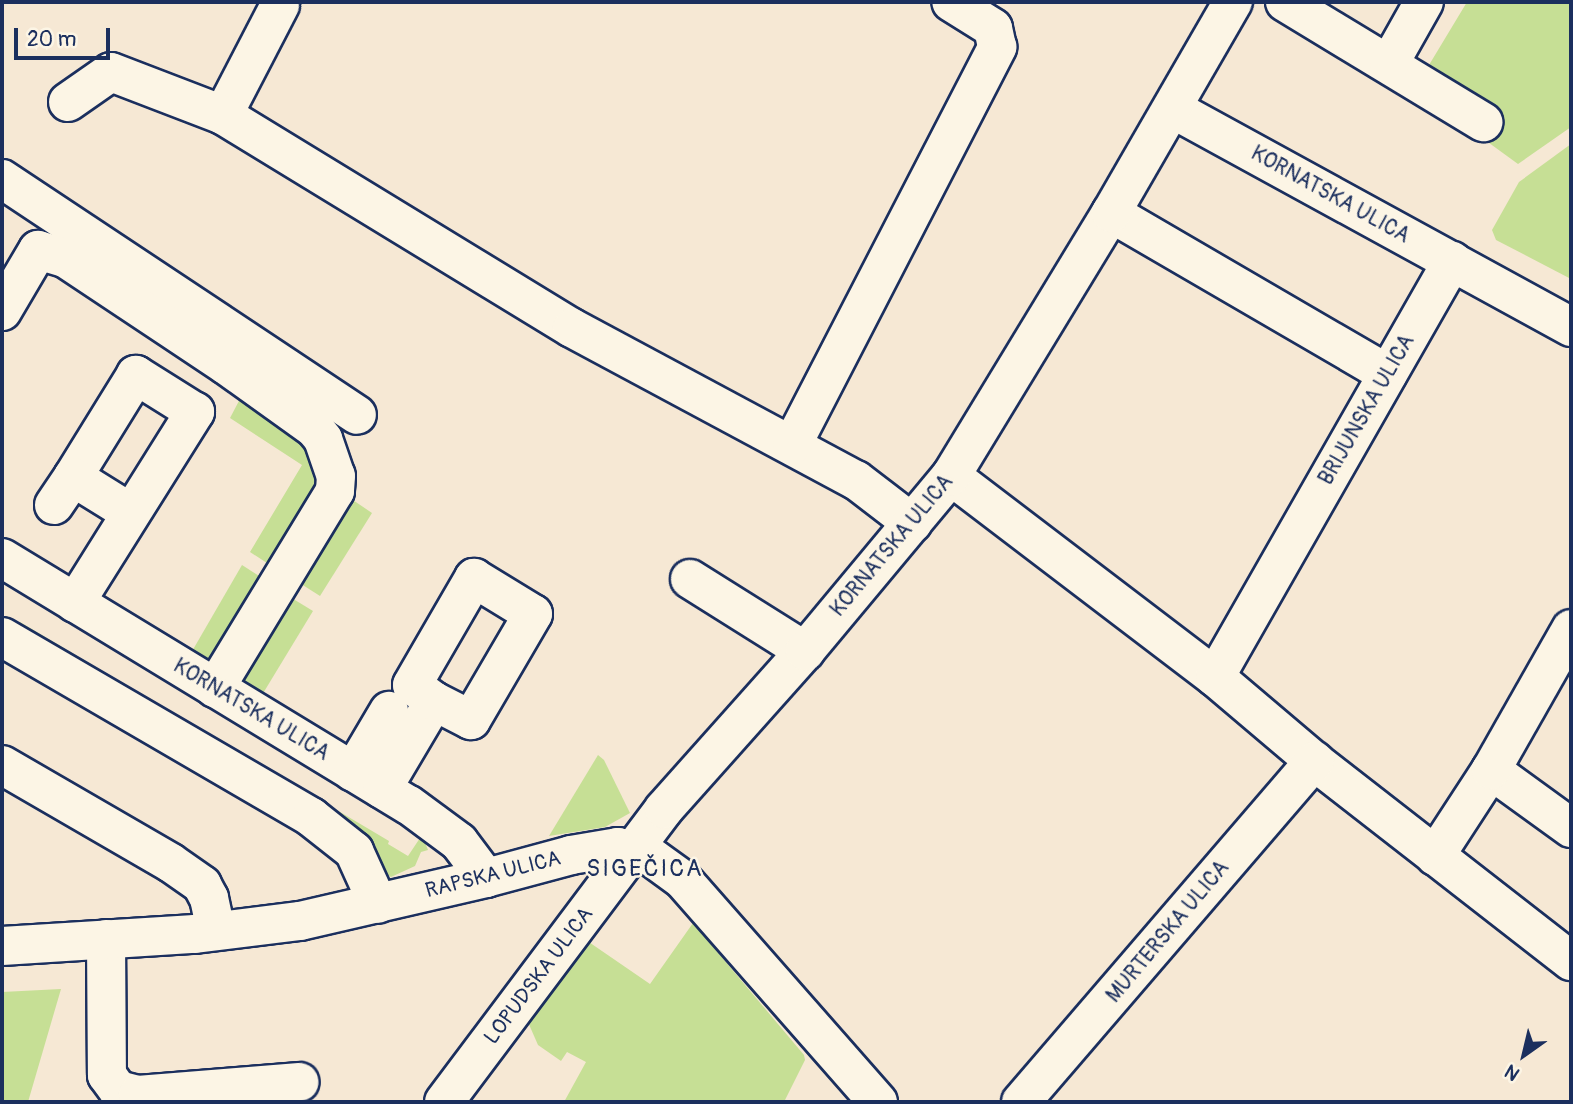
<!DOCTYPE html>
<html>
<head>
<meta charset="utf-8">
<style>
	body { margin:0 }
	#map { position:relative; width:1573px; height:1104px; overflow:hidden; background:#f6e8d4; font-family:Pangolin,sans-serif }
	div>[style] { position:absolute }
	.green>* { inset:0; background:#c6df95 }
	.roads { filter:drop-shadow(2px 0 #1b2f5e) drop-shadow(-2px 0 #1b2f5e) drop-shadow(0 2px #1b2f5e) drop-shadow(0 -2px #1b2f5e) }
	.minor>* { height:38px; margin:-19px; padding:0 19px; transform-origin:19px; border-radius:19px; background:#fcf5e5 }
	span { translate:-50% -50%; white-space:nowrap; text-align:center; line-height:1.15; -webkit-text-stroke:5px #fcf5e5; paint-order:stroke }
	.street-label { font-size:21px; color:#1b2f5e }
	.quarter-label { font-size:24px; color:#1b2f5e; letter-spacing:2px }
	.frame { position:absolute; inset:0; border:4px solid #1b2f5e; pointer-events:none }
	.north { position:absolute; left:1489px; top:1020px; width:70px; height:70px; -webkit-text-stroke:5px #fcf5e5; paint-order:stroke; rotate:214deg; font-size:19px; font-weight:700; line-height:28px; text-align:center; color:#1b2f5e }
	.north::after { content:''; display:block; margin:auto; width:24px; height:32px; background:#1b2f5e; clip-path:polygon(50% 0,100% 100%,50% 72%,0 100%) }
	.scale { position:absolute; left:14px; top:28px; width:96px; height:32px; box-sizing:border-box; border:4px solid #1b2f5e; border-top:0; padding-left:9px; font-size:21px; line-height:24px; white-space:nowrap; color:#1b2f5e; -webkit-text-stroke:5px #fcf5e5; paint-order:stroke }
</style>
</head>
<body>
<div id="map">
	<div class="green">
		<i style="clip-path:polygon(1467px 2px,1571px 2px,1571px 127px,1518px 164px,1485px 140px,1501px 109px,1429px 65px)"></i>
		<i style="clip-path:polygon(1571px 144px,1571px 279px,1496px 240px,1492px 230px,1519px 182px)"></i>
		<i style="clip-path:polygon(238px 383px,310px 434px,327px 473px,273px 567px,250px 552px,302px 465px,230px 418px,240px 399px,231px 393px)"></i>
		<i style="clip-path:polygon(344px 494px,372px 513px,320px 596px,298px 582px)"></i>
		<i style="clip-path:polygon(242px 565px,264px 579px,219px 669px,191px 653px)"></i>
		<i style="clip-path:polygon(290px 597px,313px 611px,262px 695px,234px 677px)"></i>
		<i style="clip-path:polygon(20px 622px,389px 841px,388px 844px,408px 856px,422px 835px,428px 850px,421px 852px,415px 866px,391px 877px,384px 872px,378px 853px,361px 835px,14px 631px)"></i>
		<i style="clip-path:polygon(598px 755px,604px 760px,630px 813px,605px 827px,549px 836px)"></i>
		<i style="clip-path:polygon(693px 923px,804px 1055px,805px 1060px,784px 1102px,564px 1102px,586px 1062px,567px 1052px,561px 1061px,538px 1045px,524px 1013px,583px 938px,650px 984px)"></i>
		<i style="clip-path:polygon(61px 989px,28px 1102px,2px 1102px,2px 992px)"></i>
	</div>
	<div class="roads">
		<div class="minor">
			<i style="left:1285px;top:2px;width:232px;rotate:31.2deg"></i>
			<i style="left:280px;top:5px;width:124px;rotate:117.4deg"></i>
			<i style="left:223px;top:115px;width:409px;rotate:31.4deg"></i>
			<i style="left:572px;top:328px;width:322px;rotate:28.2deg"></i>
			<i style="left:856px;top:480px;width:71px;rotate:37.5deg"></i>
			<i style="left:1389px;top:64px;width:71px;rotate:-60.6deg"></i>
			<i style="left:68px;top:102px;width:52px;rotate:-34.9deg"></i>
			<i style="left:111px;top:72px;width:120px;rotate:21deg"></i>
			<i style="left:1173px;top:109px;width:454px;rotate:28.7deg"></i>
			<i style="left:2px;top:179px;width:426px;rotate:33.6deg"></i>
			<i style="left:1111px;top:213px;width:320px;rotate:30.2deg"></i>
			<i style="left:2px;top:311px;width:71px;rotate:-59.5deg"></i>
			<i style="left:38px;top:250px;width:28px;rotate:17deg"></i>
			<i style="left:65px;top:258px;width:193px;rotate:33.6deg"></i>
			<i style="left:226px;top:365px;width:110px;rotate:35.7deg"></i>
			<i style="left:315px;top:429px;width:13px;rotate:51deg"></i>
			<i style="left:323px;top:439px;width:39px;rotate:71deg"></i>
			<i style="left:336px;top:476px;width:15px;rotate:94deg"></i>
			<i style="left:335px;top:491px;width:231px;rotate:121.3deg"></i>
			<i style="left:792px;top:445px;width:448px;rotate:-62.7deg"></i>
			<i style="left:997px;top:47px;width:19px;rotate:-102deg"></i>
			<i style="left:993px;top:28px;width:49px;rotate:-148.2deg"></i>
			<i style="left:951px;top:476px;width:332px;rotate:37.3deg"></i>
			<i style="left:1215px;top:677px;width:130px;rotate:40.3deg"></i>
			<i style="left:1314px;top:761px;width:326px;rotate:37.9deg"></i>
			<i style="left:54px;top:505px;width:34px;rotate:-56deg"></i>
			<i style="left:2px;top:558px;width:476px;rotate:31.3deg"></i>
			<i style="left:409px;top:805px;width:62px;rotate:36.5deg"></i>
			<i style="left:459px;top:842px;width:45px;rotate:53.1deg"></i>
			<i style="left:690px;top:579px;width:136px;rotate:32.1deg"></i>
			<i style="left:75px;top:603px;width:226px;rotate:-57.9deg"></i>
			<i style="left:195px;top:412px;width:70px;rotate:-147.9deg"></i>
			<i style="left:136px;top:375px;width:120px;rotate:121.7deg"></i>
			<i style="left:73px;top:477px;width:68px;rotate:31.8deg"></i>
			<i style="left:2px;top:637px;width:358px;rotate:30.2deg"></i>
			<i style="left:311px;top:817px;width:55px;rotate:38.3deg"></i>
			<i style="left:354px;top:851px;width:58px;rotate:65.6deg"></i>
			<i style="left:1215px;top:677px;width:479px;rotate:-60.3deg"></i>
			<i style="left:2px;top:765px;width:195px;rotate:30.1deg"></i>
			<i style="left:171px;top:863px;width:38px;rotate:35deg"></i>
			<i style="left:202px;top:885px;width:15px;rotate:62deg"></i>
			<i style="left:209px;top:898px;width:33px;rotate:78deg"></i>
			<i style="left:1491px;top:770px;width:99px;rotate:35.9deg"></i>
			<i style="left:353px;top:772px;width:71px;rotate:-59.5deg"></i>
			<i style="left:382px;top:789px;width:102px;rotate:-59.4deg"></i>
			<i style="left:434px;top:701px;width:27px;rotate:-144deg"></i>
			<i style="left:412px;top:685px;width:124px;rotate:-59.9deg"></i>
			<i style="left:474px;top:578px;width:69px;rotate:31.4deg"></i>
			<i style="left:533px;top:614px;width:123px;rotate:120.3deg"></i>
			<i style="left:471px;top:720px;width:42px;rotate:-152.8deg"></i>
			<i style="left:1435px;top:856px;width:103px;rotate:-56.9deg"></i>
			<i style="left:1491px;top:770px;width:162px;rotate:-60.4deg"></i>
			<i style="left:106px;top:939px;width:136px;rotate:89.6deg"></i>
			<i style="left:107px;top:1075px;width:19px;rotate:54deg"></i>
			<i style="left:118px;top:1090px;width:21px;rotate:14deg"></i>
			<i style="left:138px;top:1095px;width:162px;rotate:-4.6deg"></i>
			<i style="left:2px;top:946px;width:193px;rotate:-3.6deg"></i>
			<i style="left:195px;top:934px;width:106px;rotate:-7.1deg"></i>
			<i style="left:300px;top:921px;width:191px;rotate:-13deg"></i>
			<i style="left:486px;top:878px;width:88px;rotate:-15.1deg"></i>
			<i style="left:571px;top:855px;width:48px;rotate:-9.7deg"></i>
			<i style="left:618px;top:847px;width:33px;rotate:16deg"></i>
			<i style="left:650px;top:856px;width:39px;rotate:36deg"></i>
			<i style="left:682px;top:879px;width:297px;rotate:48.7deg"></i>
			<i style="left:444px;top:1102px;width:366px;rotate:-53.1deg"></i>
			<i style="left:664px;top:809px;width:212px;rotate:-48.3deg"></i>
			<i style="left:805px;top:651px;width:228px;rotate:-50.2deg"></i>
			<i style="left:951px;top:476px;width:308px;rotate:-58.7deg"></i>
			<i style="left:1111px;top:213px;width:244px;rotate:-60deg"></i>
			<i style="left:1021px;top:1102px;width:450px;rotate:-49.3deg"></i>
		</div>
	</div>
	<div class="street-label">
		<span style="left:1330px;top:195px;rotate:29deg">KORNATSKA ULICA</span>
		<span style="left:1367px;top:410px;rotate:-60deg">BRIJUNSKA ULICA</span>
		<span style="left:892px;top:546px;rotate:-50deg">KORNATSKA ULICA</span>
		<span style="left:251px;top:710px;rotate:31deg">KORNATSKA ULICA</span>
		<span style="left:493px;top:875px;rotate:-14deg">RAPSKA ULICA</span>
		<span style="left:1168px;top:932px;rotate:-50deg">MURTERSKA ULICA</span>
		<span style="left:539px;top:976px;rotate:-53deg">LOPUDSKA ULICA</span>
	</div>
	<div class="quarter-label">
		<span style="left:645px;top:869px">SIGEČICA</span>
	</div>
	<div class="frame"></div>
	<div class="north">N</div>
	<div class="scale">20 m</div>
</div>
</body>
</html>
